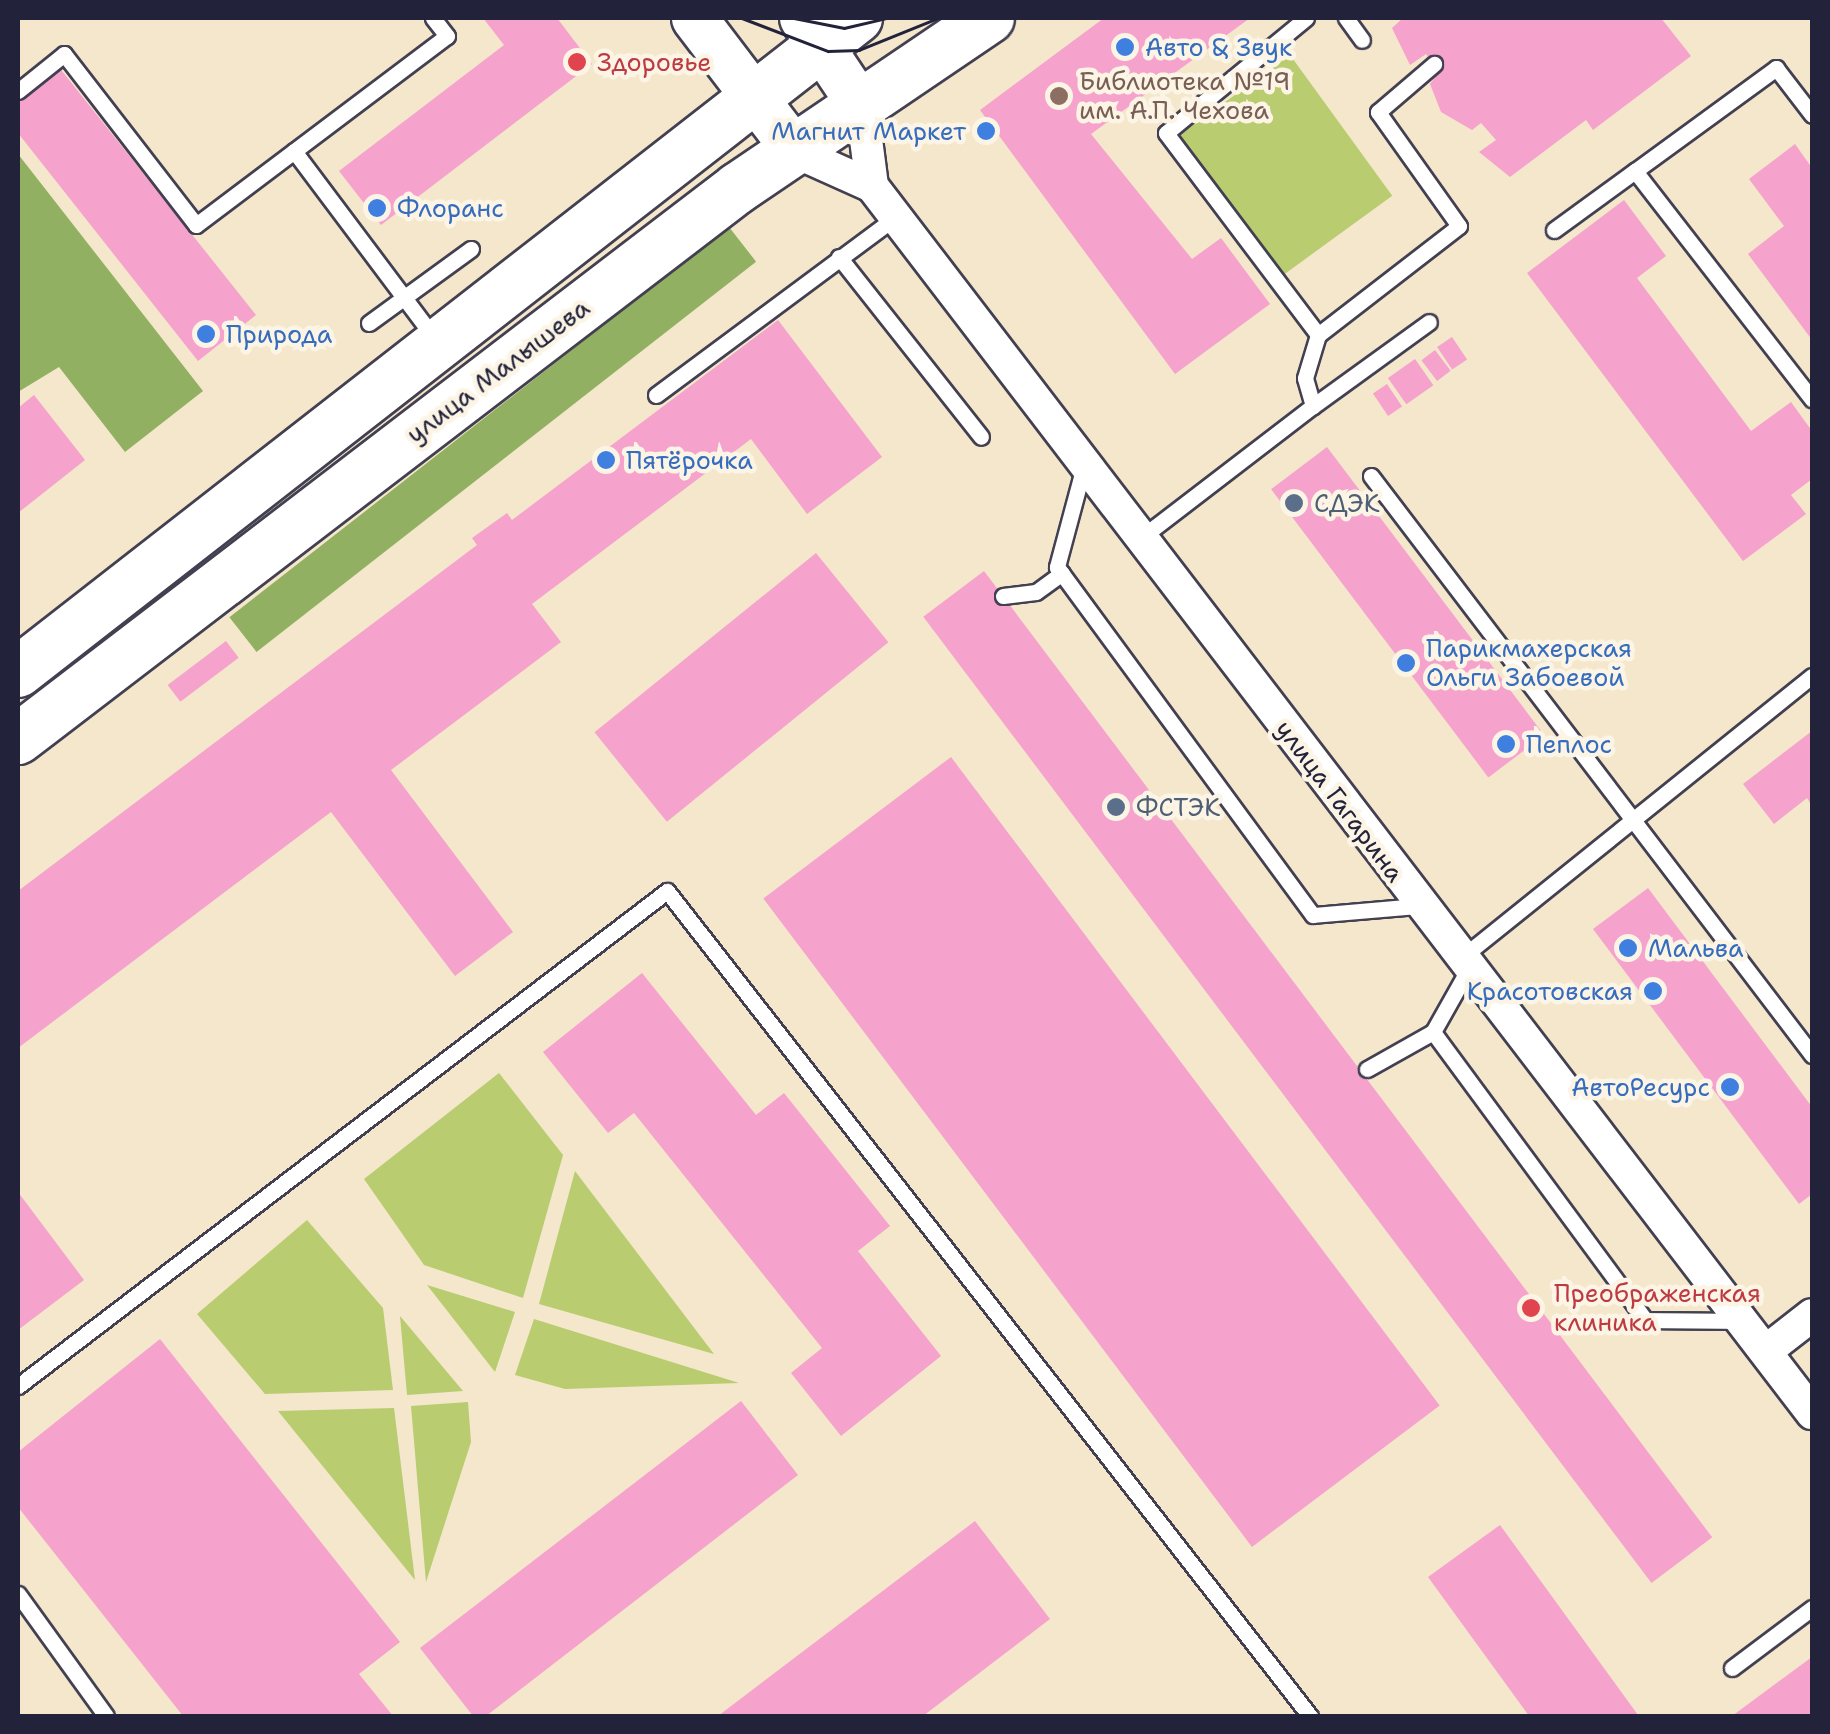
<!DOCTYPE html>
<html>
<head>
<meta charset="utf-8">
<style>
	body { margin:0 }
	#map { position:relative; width:1830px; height:1734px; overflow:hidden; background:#f4e7cc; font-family:"Shantell Sans",sans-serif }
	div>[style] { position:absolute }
	.green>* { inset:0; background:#b9cc6f; transform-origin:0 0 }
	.forest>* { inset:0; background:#92b062; transform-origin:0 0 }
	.building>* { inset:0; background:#f5a2cc; transform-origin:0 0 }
	.roads { filter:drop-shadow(2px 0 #424051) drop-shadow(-2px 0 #424051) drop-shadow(0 2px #424051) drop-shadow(0 -2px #424051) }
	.service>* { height:15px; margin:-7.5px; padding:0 7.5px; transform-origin:7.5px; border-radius:7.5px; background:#fff }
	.minor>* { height:32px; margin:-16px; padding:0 16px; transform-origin:16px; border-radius:16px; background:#fff }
	.secondary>* { height:45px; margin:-22.5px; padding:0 22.5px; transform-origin:22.5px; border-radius:22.5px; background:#fff }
	.primary>* { height:50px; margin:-25px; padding:0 25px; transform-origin:25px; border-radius:25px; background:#fff }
	.tram>* { height:2.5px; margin:-1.25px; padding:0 1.25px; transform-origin:1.25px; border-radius:1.25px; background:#22223b }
	.dots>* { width:28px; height:28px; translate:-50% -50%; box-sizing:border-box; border:5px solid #fcf5e5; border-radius:50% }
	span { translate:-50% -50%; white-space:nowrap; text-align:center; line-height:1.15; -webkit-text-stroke:9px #fcf5e5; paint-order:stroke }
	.shop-label { font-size:25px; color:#366cbe }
	.left { translate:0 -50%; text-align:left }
	.right { translate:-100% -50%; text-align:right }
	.health-label { font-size:25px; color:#be3a42 }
	.education-label { font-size:25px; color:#785e54 }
	.street-label { font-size:25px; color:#22223b }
	.service-label { font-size:25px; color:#4e5e75 }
	.frame { position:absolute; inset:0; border:20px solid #22223b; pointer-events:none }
</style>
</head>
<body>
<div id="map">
	<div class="green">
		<i style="left:1290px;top:55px;width:174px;height:138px;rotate:54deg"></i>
		<i style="clip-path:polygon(499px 1073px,563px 1155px,523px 1298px,424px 1265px,364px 1179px)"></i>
		<i style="clip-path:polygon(575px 1171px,714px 1354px,539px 1304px)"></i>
		<i style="clip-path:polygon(307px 1220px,383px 1308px,393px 1390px,265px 1394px,197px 1314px)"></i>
		<i style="clip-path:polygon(427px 1285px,515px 1312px,495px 1372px)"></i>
		<i style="clip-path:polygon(400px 1316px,463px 1391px,407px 1395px)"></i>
		<i style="clip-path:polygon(534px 1319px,739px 1383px,565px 1389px,515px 1375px)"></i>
		<i style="clip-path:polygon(468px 1402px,471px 1442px,426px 1582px,411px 1406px)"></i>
		<i style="clip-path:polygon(394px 1408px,415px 1580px,278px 1411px)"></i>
	</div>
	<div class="forest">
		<i style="clip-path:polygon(18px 154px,203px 391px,125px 452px,59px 367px,18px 392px)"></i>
		<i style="left:729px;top:227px;width:44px;height:634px;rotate:52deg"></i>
	</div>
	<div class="building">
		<i style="clip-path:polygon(483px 18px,557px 18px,592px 64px,381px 225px,339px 171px,504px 45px)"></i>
		<i style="clip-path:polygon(1104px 18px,1250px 18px,1091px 134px,1192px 259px,1221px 238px,1270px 304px,1175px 374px,980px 110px)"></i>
		<i style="clip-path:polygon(1403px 18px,1661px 18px,1691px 56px,1593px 130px,1586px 120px,1510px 177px,1479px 152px,1496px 140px,1481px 123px,1472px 130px,1441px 112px,1430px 84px,1439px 72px,1426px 54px,1410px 65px,1392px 28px)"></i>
		<i style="clip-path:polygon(58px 66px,256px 315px,198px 361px,18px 133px,18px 98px)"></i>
		<i style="clip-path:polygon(1795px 144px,1812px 168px,1812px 340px,1748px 254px,1784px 226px,1749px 179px)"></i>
		<i style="clip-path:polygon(1624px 200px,1666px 256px,1637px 278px,1751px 431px,1791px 402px,1812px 431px,1812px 479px,1791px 495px,1806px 514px,1743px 561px,1527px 273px)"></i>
		<i style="clip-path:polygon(778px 320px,882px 457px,807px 514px,751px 439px,532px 604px,561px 642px,391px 770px,513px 932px,455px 976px,331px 812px,18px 1048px,18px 891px,477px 545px,472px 538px,507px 513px,512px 520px)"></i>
		<i style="left:1452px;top:337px;width:27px;height:18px;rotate:56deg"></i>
		<i style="left:1435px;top:350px;width:26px;height:17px;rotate:53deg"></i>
		<i style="left:1415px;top:359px;width:32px;height:33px;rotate:55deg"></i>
		<i style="left:1387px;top:384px;width:27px;height:17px;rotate:56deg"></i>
		<i style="clip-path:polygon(34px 395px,85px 460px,18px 513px,18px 408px)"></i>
		<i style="left:1327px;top:447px;width:361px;height:70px;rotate:53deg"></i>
		<i style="left:816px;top:553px;width:115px;height:285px;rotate:51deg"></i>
		<i style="left:984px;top:571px;width:1210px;height:76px;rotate:53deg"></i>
		<i style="left:226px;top:641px;width:21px;height:73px;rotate:53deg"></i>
		<i style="clip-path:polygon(1812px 731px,1812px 806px,1807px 798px,1774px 824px,1743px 784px)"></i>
		<i style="left:951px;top:757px;width:812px;height:235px;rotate:53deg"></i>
		<i style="clip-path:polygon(1648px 888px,1812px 1107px,1812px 1194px,1799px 1204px,1593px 929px)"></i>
		<i style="clip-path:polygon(642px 973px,756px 1115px,784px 1093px,890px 1226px,858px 1251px,941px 1356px,841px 1436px,791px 1373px,822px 1348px,634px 1113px,608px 1133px,543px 1052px)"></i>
		<i style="clip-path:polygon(18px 1192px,84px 1280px,18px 1330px)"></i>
		<i style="clip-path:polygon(160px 1339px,400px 1642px,359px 1674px,393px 1716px,183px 1716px,18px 1507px,18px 1452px)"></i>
		<i style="clip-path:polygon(741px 1401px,798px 1475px,486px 1716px,473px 1716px,420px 1648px)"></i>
		<i style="clip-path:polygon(975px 1521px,1050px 1619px,923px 1716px,718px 1716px)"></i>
		<i style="clip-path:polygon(1500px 1525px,1638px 1715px,1635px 1716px,1529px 1716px,1428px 1577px)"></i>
		<i style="clip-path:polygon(1812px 1657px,1812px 1716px,1732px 1716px)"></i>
	</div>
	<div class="roads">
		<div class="service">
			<i style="left:1306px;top:18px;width:181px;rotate:140.6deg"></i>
			<i style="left:1166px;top:133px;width:253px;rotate:53deg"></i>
			<i style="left:1346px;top:18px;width:27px;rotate:54deg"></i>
			<i style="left:18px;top:91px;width:59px;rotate:-38.8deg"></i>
			<i style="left:64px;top:54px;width:216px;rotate:52.3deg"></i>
			<i style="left:196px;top:225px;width:314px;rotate:-37deg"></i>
			<i style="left:447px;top:36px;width:23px;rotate:-128deg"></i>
			<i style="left:294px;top:151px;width:236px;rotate:53.1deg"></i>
			<i style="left:1635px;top:171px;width:175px;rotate:-36.1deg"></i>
			<i style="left:1776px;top:68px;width:59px;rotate:52.5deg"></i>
			<i style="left:1554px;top:230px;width:100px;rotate:-36.1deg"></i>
			<i style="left:1635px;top:171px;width:289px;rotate:52.2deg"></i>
			<i style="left:839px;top:257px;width:229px;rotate:51.7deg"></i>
			<i style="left:369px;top:323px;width:126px;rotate:-36deg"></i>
			<i style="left:656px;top:395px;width:299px;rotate:-36.6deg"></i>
			<i style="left:1313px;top:406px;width:143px;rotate:-35.9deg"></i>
			<i style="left:1084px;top:466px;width:105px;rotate:105deg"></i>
			<i style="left:1057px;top:567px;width:432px;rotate:53.7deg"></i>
			<i style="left:1313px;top:915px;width:106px;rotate:-4.9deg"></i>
			<i style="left:1371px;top:476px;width:728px;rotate:52.7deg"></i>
			<i style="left:1142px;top:537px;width:215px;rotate:-37.5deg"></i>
			<i style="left:1313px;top:406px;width:29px;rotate:-106deg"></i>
			<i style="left:1305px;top:378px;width:45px;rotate:-73.2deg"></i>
			<i style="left:1318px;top:335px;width:178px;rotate:-37.7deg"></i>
			<i style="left:1459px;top:226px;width:140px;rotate:-125.4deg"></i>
			<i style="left:1378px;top:112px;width:74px;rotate:-40.6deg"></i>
			<i style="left:1003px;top:596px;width:33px;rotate:-7deg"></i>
			<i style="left:1036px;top:592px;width:32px;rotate:-36deg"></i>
			<i style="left:1461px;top:958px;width:450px;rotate:-38.8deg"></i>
			<i style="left:1469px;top:968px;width:73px;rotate:119.4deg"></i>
			<i style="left:1433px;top:1032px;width:358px;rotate:53.6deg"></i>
			<i style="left:1645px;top:1320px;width:96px;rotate:0.6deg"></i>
			<i style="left:1367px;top:1069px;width:76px;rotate:-29.3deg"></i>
			<i style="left:18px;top:1386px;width:816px;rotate:-37.33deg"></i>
			<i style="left:667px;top:891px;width:1046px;rotate:52.07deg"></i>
			<i style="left:18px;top:1594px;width:150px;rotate:54.2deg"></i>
			<i style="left:1732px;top:1668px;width:100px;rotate:-36.9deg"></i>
		</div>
		<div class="minor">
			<i style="left:862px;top:108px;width:79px;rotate:82.7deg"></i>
			<i style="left:796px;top:152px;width:83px;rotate:24.1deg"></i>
			<i style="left:872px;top:186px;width:1546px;rotate:52.54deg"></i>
			<i style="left:1766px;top:1351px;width:58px;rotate:-38deg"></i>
		</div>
		<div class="secondary">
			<i style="left:694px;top:18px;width:168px;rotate:52.7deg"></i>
			<i style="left:802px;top:18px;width:108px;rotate:56.3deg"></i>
		</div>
		<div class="primary">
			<i style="left:18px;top:672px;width:1064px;rotate:-37.94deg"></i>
			<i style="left:18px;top:739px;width:907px;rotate:-37.43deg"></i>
			<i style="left:738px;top:188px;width:303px;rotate:-34.1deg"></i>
		</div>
	</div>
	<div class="tram">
		<i style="left:742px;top:18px;width:92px;rotate:21deg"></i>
		<i style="left:828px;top:51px;width:31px;rotate:-2deg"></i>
		<i style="left:859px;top:50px;width:85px;rotate:-22.1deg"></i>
		<i style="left:794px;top:18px;width:51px;rotate:11.3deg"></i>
		<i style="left:844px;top:28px;width:44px;rotate:-13.1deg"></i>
	</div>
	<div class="dots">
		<i style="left:1125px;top:47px;background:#3f7fe0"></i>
		<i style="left:577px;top:62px;background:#e0444e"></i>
		<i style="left:1059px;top:96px;background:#8d6e63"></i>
		<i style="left:986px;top:131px;background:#3f7fe0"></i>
		<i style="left:377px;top:208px;background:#3f7fe0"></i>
		<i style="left:206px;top:334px;background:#3f7fe0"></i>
		<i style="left:606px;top:460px;background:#3f7fe0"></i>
		<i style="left:1294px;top:503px;background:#5c6f8a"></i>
		<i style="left:1406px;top:663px;background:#3f7fe0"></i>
		<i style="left:1506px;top:744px;background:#3f7fe0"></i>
		<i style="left:1116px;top:807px;background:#5c6f8a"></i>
		<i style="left:1628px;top:948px;background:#3f7fe0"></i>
		<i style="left:1653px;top:991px;background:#3f7fe0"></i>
		<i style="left:1730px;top:1087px;background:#3f7fe0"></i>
		<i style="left:1531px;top:1308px;background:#e0444e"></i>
	</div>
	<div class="shop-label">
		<span class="left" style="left:1145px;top:47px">Авто &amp; Звук</span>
		<span class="right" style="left:966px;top:131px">Магнит Маркет</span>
		<span class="left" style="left:397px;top:208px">Флоранс</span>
		<span class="left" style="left:226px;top:334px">Природа</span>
		<span class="left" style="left:626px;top:460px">Пятёрочка</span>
		<span class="left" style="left:1426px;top:663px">Парикмахерская<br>Ольги Забоевой</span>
		<span class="left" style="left:1526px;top:744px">Пеплос</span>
		<span class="left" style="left:1648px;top:948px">Мальва</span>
		<span class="right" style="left:1633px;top:991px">Красотовская</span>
		<span class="right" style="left:1710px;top:1087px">АвтоРесурс</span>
	</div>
	<div class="health-label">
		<span class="left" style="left:597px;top:62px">Здоровье</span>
		<span class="left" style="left:1554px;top:1308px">Преображенская<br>клиника</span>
	</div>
	<div class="education-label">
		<span class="left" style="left:1079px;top:96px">Библиотека №19<br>им. А.П. Чехова</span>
	</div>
	<div class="street-label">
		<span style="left:498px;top:371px;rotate:-37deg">улица Малышева</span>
		<span style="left:1340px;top:801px;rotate:53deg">улица Гагарина</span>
	</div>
	<div class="service-label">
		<span class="left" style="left:1314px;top:503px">СДЭК</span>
		<span class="left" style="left:1136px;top:807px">ФСТЭК</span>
	</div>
	<div class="frame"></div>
</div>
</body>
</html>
